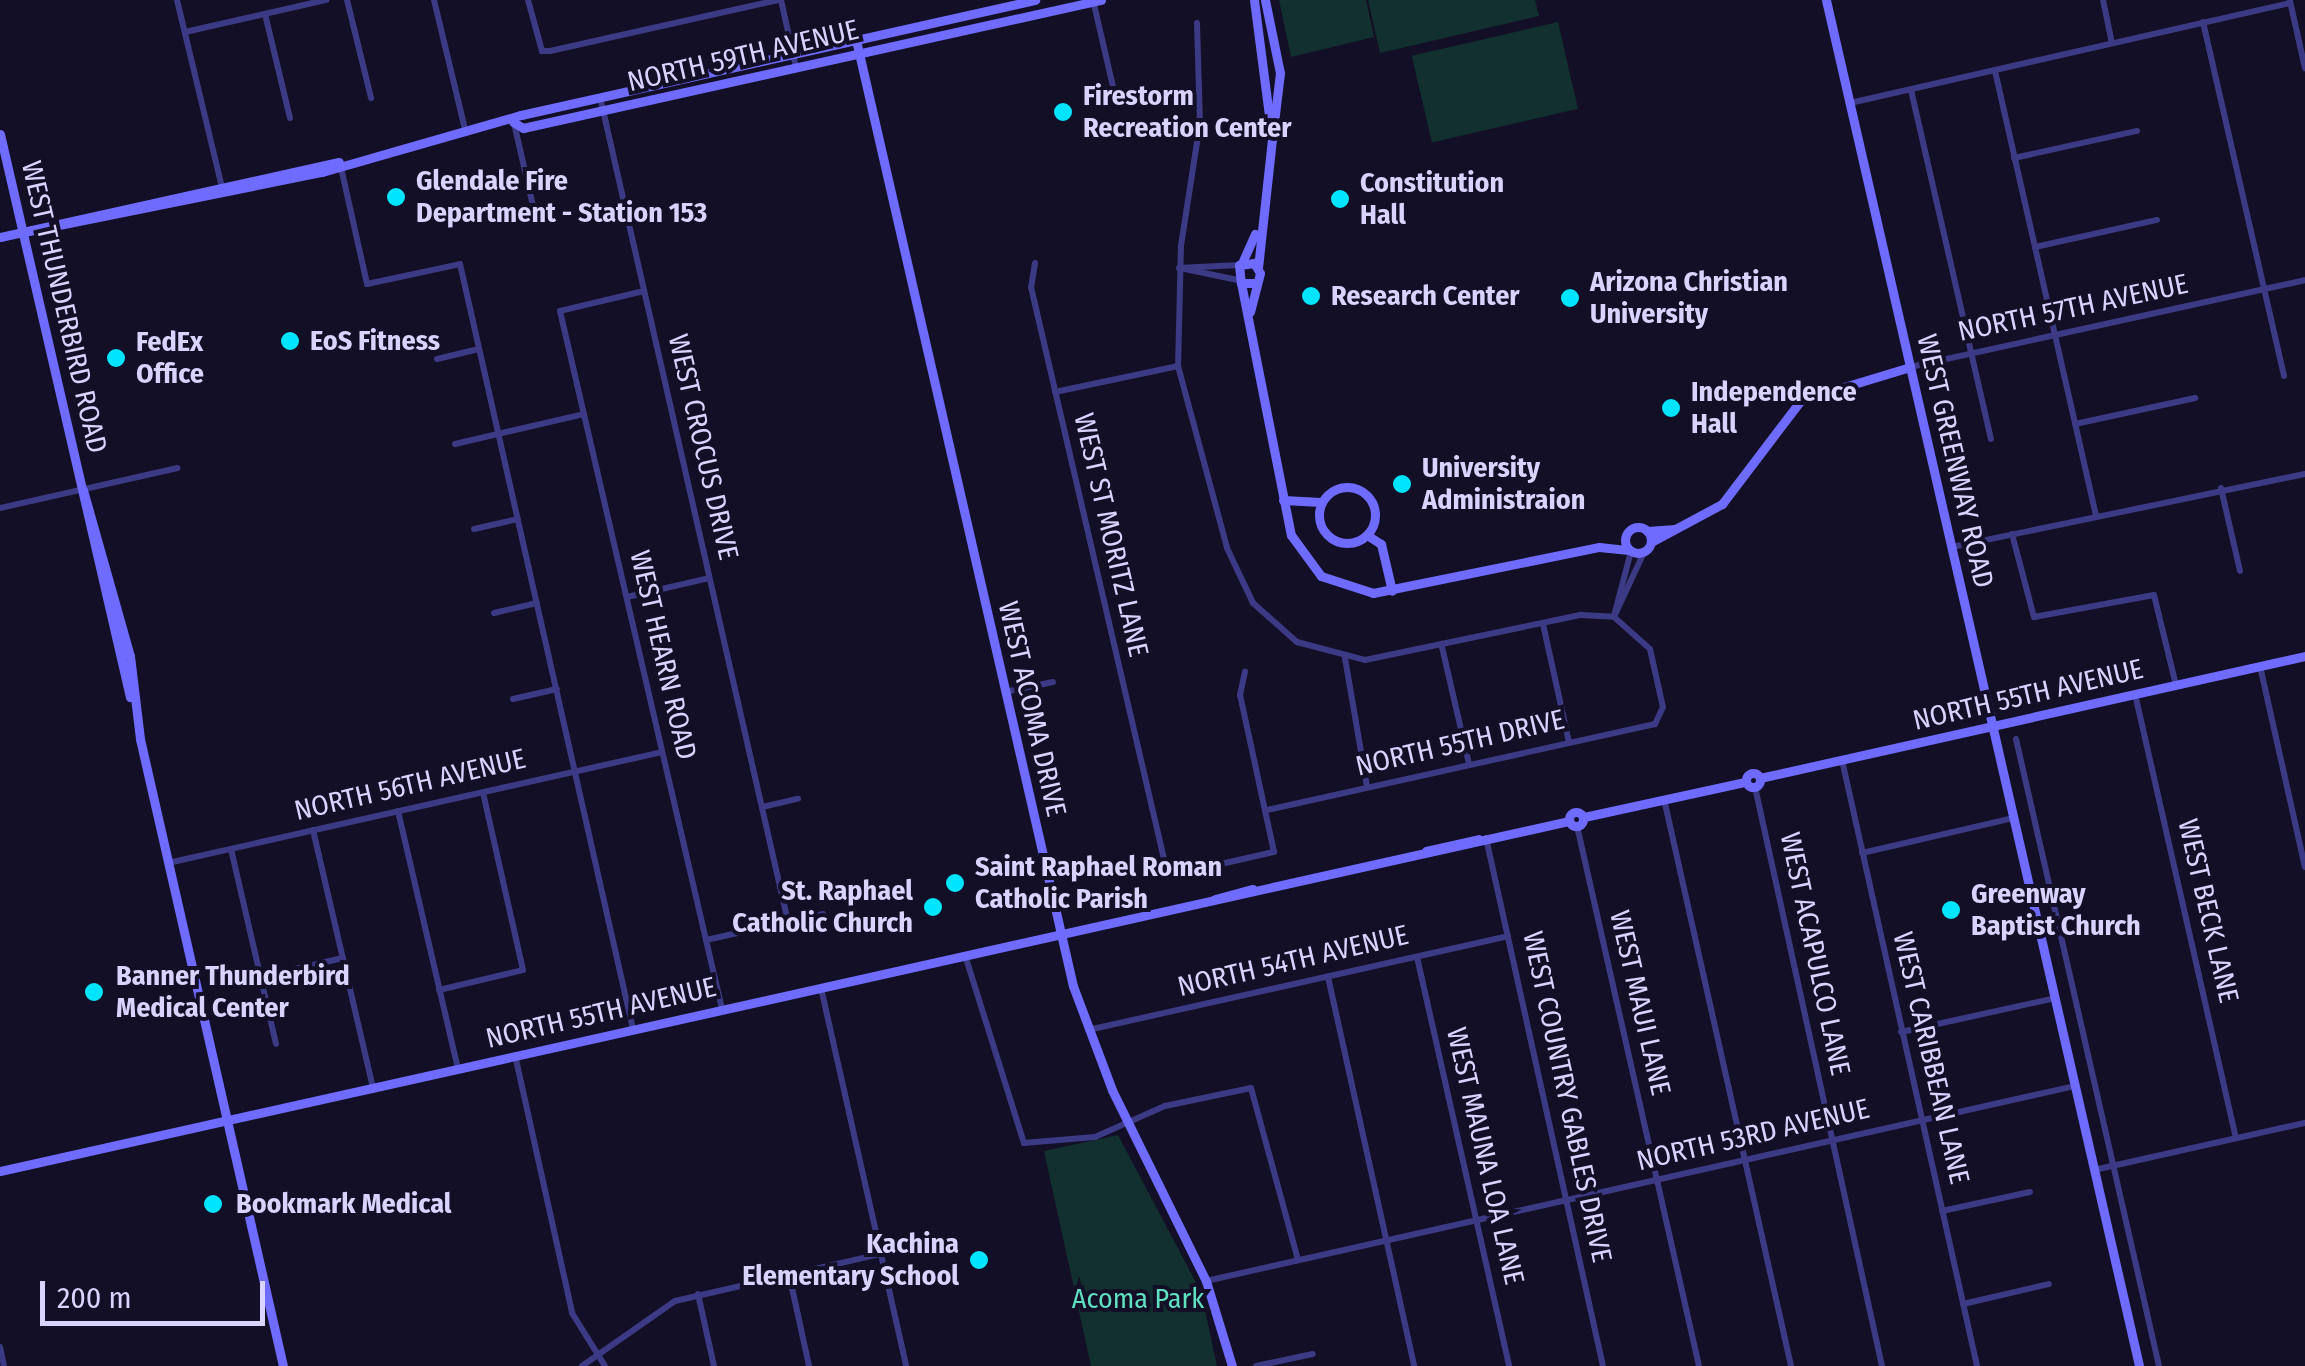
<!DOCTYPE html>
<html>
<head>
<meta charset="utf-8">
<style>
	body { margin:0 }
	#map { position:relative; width:2305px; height:1366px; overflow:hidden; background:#130f26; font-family:"Fira Sans Condensed",sans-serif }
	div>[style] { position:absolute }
	.green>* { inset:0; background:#12302f; transform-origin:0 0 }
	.street>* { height:6px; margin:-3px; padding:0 3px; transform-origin:3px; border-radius:3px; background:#3d3a85 }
	.secondary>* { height:9px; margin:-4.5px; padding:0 4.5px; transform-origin:4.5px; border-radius:4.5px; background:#6f6bff }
	.secondary>.ring { margin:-4.5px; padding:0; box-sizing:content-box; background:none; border:9px solid #6f6bff; border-radius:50% }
	.dots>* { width:28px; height:28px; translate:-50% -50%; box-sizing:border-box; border:5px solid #130f26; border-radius:50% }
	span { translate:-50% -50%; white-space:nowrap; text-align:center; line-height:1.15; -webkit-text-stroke:8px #130f26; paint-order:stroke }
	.street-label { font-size:28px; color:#d9d4ff }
	.poi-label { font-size:28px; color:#d9d4ff; font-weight:700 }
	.left { translate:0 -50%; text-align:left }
	.right { translate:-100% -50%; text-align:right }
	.park-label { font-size:28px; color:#5fe0c0 }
	.scale { position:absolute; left:40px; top:1281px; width:225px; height:45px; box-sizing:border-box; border:5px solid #d9d4ff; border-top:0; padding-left:12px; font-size:30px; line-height:35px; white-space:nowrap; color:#d9d4ff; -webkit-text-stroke:8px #130f26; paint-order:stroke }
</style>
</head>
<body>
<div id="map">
	<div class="green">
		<i style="clip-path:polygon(1279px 0,1366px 0,1374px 37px,1291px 57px)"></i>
		<i style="clip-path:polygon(1368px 0,1535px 0,1539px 16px,1380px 53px)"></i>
		<i style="left:1558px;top:22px;width:89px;height:150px;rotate:77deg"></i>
		<i style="clip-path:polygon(1118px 1135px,1201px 1292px,1217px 1366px,1091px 1366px,1044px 1151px)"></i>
	</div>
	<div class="street">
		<i style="left:177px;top:0;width:193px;rotate:76.5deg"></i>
		<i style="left:347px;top:0;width:101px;rotate:76.2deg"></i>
		<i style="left:434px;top:0;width:137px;rotate:76.5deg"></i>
		<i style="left:528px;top:0;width:53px;rotate:74.6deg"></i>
		<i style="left:542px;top:51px;width:8px"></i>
		<i style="left:550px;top:51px;width:235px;rotate:-12.6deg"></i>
		<i style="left:781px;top:0;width:69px;rotate:77.4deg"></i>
		<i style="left:1093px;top:0;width:103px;rotate:77deg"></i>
		<i style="left:2103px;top:0;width:44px;rotate:78.2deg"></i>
		<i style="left:2290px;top:1px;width:69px;rotate:77.4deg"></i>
		<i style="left:265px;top:14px;width:107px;rotate:76.5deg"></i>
		<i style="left:2203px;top:22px;width:363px;rotate:77.1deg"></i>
		<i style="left:1197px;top:23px;width:100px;rotate:88.3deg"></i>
		<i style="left:1200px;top:123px;width:124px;rotate:98.8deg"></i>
		<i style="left:1181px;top:246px;width:120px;rotate:91.4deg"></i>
		<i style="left:1178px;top:366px;width:188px;rotate:74.9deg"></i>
		<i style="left:1227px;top:548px;width:61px;rotate:64.7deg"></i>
		<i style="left:1253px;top:603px;width:59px;rotate:41.6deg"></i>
		<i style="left:1297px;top:642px;width:70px;rotate:14.8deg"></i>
		<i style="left:1365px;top:660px;width:221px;rotate:-11.8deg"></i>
		<i style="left:1581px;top:615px;width:33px;rotate:3deg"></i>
		<i style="left:1614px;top:617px;width:48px;rotate:41.6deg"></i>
		<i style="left:1650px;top:649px;width:59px;rotate:77.4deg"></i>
		<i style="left:1663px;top:707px;width:19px;rotate:115deg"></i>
		<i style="left:1655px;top:724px;width:397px;rotate:167.5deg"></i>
		<i style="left:185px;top:32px;width:145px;rotate:-12.8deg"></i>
		<i style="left:1995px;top:71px;width:455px;rotate:77.2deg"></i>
		<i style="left:1911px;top:90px;width:358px;rotate:77.1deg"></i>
		<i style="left:600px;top:97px;width:846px;rotate:77.16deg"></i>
		<i style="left:1850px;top:103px;width:451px;rotate:-12.8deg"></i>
		<i style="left:514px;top:123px;width:98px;rotate:77.1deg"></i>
		<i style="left:2014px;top:158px;width:126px;rotate:-12.4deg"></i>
		<i style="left:340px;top:163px;width:124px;rotate:77.4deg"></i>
		<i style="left:367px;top:284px;width:95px;rotate:-12.1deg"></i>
		<i style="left:460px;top:264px;width:784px;rotate:77.26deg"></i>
		<i style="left:2035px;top:247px;width:125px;rotate:-12.5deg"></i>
		<i style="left:1035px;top:263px;width:24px;rotate:99deg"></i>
		<i style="left:1031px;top:287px;width:605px;rotate:76.91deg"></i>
		<i style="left:1168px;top:876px;width:109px;rotate:-12.8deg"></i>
		<i style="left:1274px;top:852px;width:161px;rotate:-102.2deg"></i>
		<i style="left:1240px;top:695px;width:24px;rotate:-78deg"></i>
		<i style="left:1179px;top:268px;width:60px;rotate:-2.9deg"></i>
		<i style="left:1180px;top:268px;width:59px;rotate:11.7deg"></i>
		<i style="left:644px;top:291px;width:86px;rotate:166.6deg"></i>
		<i style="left:560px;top:311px;width:717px;rotate:76.93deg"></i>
		<i style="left:437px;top:359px;width:43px;rotate:-13.4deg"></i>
		<i style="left:1910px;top:367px;width:404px;rotate:-12.4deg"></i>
		<i style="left:1055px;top:392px;width:126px;rotate:-11.9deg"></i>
		<i style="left:2075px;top:424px;width:123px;rotate:-12.2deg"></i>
		<i style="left:455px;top:444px;width:132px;rotate:-13.1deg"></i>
		<i style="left:2221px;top:488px;width:85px;rotate:77.1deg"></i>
		<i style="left:0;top:508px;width:182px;rotate:-12.7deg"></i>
		<i style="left:474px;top:529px;width:45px;rotate:-12.8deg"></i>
		<i style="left:2012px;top:534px;width:86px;rotate:75.2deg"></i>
		<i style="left:2034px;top:617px;width:122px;rotate:-10.4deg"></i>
		<i style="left:2154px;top:595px;width:93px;rotate:76.3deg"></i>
		<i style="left:1952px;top:547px;width:360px;rotate:-11.7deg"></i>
		<i style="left:627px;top:597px;width:84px;rotate:-13deg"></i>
		<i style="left:494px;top:613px;width:44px;rotate:-13.1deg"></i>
		<i style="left:1614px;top:616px;width:67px;rotate:-75.3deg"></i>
		<i style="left:1614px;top:617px;width:72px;rotate:-65.2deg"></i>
		<i style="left:1543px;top:624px;width:121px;rotate:77.6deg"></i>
		<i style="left:1442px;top:647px;width:120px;rotate:77deg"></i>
		<i style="left:1345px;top:658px;width:131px;rotate:80.3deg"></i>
		<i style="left:2260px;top:666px;width:206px;rotate:77.4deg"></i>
		<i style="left:1005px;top:692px;width:49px;rotate:-11.8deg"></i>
		<i style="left:2135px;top:694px;width:455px;rotate:77.2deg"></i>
		<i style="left:513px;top:699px;width:45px;rotate:-12.8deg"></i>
		<i style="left:2016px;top:739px;width:643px;rotate:77.15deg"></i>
		<i style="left:1842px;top:760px;width:621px;rotate:77.44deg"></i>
		<i style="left:1755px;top:787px;width:593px;rotate:77.63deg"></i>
		<i style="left:1664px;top:799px;width:581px;rotate:77.37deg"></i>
		<i style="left:762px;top:807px;width:37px;rotate:-13deg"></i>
		<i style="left:398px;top:811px;width:264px;rotate:76.9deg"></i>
		<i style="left:1577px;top:826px;width:554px;rotate:77.27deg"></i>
		<i style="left:313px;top:830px;width:264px;rotate:76.9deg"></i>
		<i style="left:1486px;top:838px;width:541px;rotate:77.51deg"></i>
		<i style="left:231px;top:849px;width:200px;rotate:77deg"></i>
		<i style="left:1862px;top:853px;width:156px;rotate:-13deg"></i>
		<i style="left:168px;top:863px;width:506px;rotate:-12.66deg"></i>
		<i style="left:706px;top:940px;width:120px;rotate:-12.5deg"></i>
		<i style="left:965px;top:955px;width:197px;rotate:72.6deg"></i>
		<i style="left:1024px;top:1143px;width:71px;rotate:-4.8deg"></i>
		<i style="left:1095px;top:1137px;width:77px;rotate:-23.9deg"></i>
		<i style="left:1165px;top:1106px;width:88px;rotate:-11.8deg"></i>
		<i style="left:1251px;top:1088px;width:178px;rotate:74.7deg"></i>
		<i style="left:1417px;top:957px;width:419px;rotate:77.3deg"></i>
		<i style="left:260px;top:977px;width:85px;rotate:-12.9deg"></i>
		<i style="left:1328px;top:977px;width:398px;rotate:77.5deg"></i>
		<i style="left:821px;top:988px;width:387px;rotate:77.3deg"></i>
		<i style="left:439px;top:990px;width:86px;rotate:-13.4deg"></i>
		<i style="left:523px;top:970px;width:182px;rotate:-102.7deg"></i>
		<i style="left:1088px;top:1030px;width:430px;rotate:-12.6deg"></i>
		<i style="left:1901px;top:1032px;width:158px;rotate:-12.4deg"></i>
		<i style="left:515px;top:1055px;width:264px;rotate:77.5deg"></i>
		<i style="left:572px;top:1313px;width:62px;rotate:58.1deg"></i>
		<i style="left:2094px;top:1170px;width:216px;rotate:-12.6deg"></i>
		<i style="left:1942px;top:1211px;width:90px;rotate:-12.2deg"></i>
		<i style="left:789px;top:1274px;width:94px;rotate:77.7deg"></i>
		<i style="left:1206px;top:1281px;width:891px;rotate:-12.65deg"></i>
		<i style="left:698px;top:1294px;width:74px;rotate:77.5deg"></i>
		<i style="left:1963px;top:1304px;width:88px;rotate:-13.1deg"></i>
		<i style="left:0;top:1347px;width:19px;rotate:78deg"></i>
		<i style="left:582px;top:1366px;width:113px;rotate:-35deg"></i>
		<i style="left:675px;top:1301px;width:210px;rotate:-12.9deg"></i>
		<i style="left:1256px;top:1366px;width:58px;rotate:-11.9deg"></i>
	</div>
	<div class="secondary">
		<i style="left:1254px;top:0;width:140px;rotate:82.6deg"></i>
		<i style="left:1272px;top:139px;width:129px;rotate:96.2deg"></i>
		<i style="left:1265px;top:0;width:75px;rotate:78.4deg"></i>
		<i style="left:1280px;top:73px;width:66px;rotate:96.9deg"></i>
		<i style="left:1826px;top:0;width:1401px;rotate:77.09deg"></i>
		<i style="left:856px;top:40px;width:971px;rotate:77.08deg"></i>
		<i style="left:1073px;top:986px;width:111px;rotate:69.4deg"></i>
		<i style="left:1112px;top:1090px;width:213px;rotate:63.8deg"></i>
		<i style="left:1206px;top:1281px;width:89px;rotate:73deg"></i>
		<i style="left:513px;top:122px;width:12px;rotate:31deg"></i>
		<i style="left:523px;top:128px;width:592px;rotate:-12.49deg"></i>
		<i style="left:0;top:134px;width:578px;rotate:77deg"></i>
		<i style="left:24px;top:232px;width:304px;rotate:-11.4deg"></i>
		<i style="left:322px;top:172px;width:207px;rotate:-16deg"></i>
		<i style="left:521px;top:115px;width:527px;rotate:-12.61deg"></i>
		<i style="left:0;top:237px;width:347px;rotate:-12.5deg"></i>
		<i style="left:1242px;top:263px;width:32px;rotate:-66deg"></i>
		<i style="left:1241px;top:283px;width:257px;rotate:78.8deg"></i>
		<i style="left:1291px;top:535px;width:51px;rotate:53.8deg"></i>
		<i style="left:1321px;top:576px;width:55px;rotate:18.1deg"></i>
		<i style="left:1373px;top:593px;width:231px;rotate:-11.5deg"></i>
		<i style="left:1599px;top:547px;width:30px;rotate:6deg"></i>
		<i style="left:1250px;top:312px;width:40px;rotate:-75.6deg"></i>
		<i style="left:1260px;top:273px;width:12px;rotate:-121deg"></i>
		<i style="left:1254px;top:263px;width:15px;rotate:172deg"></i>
		<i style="left:1239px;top:265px;width:18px;rotate:84deg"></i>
		<i style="left:1241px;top:283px;width:15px"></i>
		<i class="ring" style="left:1319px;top:487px;width:47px;height:47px"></i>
		<i style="left:83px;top:490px;width:173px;rotate:74.2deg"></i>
		<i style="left:130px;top:656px;width:84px;rotate:83.1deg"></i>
		<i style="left:140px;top:739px;width:643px;rotate:77.15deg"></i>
		<i style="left:1283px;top:500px;width:38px;rotate:3deg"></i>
		<i class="ring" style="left:1625px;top:527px;width:17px;height:17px"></i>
		<i style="left:1647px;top:531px;width:28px;rotate:-4deg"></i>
		<i style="left:1367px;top:535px;width:17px;rotate:33deg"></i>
		<i style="left:1381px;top:544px;width:48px;rotate:76.8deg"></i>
		<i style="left:1651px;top:542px;width:81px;rotate:-28.2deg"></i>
		<i style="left:1722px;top:504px;width:131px;rotate:-52.8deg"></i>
		<i style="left:1801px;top:400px;width:114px;rotate:-16.8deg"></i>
		<i style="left:113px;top:620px;width:38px;rotate:67deg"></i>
		<i class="ring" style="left:1746px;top:773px;width:5px;height:5px"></i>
		<i style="left:1760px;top:778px;width:558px;rotate:-12.62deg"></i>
		<i class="ring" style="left:1569px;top:812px;width:5px;height:5px"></i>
		<i style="left:1584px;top:817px;width:165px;rotate:-12.3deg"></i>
		<i style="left:1426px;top:851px;width:54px;rotate:-12.8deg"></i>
		<i style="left:1215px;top:899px;width:39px;rotate:-15deg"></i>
		<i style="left:0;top:1171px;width:1608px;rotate:-12.58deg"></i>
	</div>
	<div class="dots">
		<i style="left:1063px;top:112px;background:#00e5ff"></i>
		<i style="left:396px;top:197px;background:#00e5ff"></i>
		<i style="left:1340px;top:199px;background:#00e5ff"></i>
		<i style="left:1311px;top:296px;background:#00e5ff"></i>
		<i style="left:1570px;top:298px;background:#00e5ff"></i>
		<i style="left:290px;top:341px;background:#00e5ff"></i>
		<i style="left:116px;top:358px;background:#00e5ff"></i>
		<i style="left:1671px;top:408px;background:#00e5ff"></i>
		<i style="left:1402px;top:484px;background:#00e5ff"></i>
		<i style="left:955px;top:883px;background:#00e5ff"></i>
		<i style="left:933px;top:907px;background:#00e5ff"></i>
		<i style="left:1951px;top:910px;background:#00e5ff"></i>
		<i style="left:94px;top:992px;background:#00e5ff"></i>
		<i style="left:213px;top:1204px;background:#00e5ff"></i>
		<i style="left:979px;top:1260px;background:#00e5ff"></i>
	</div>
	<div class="street-label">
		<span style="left:743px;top:56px;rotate:-13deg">NORTH 59TH AVENUE</span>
		<span style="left:64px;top:307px;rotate:77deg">WEST THUNDERBIRD ROAD</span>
		<span style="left:2073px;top:308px;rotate:-12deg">NORTH 57TH AVENUE</span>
		<span style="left:703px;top:447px;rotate:77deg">WEST CROCUS DRIVE</span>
		<span style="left:1955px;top:461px;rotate:77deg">WEST GREENWAY ROAD</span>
		<span style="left:1111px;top:535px;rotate:77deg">WEST ST MORITZ LANE</span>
		<span style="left:663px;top:655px;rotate:77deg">WEST HEARN ROAD</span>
		<span style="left:2028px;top:695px;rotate:-13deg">NORTH 55TH AVENUE</span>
		<span style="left:1032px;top:709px;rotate:77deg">WEST ACOMA DRIVE</span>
		<span style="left:1460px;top:743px;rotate:-13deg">NORTH 55TH DRIVE</span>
		<span style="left:410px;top:785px;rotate:-13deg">NORTH 56TH AVENUE</span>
		<span style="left:2208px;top:911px;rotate:77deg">WEST BECK LANE</span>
		<span style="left:1815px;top:954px;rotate:78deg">WEST ACAPULCO LANE</span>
		<span style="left:1293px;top:961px;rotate:-13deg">NORTH 54TH AVENUE</span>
		<span style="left:1640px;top:1003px;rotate:77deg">WEST MAUI LANE</span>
		<span style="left:601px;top:1013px;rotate:-13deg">NORTH 55TH AVENUE</span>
		<span style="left:1931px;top:1058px;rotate:77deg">WEST CARIBBEAN LANE</span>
		<span style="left:1567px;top:1097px;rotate:78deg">WEST COUNTRY GABLES DRIVE</span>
		<span style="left:1753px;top:1135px;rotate:-13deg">NORTH 53RD AVENUE</span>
		<span style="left:1485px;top:1156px;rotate:77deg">WEST MAUNA LOA LANE</span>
	</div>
	<div class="poi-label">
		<span class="left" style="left:1083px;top:112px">Firestorm<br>Recreation Center</span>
		<span class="left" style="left:416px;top:197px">Glendale Fire<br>Department - Station 153</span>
		<span class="left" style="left:1360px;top:199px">Constitution<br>Hall</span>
		<span class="left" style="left:1590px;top:298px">Arizona Christian<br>University</span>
		<span class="left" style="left:1331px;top:296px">Research Center</span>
		<span class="left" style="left:310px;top:341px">EoS Fitness</span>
		<span class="left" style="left:136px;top:358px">FedEx<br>Office</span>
		<span class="left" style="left:1691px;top:408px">Independence<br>Hall</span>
		<span class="left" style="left:1422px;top:484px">University<br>Administraion</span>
		<span class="left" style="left:975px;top:883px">Saint Raphael Roman<br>Catholic Parish</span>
		<span class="right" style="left:913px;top:907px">St. Raphael<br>Catholic Church</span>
		<span class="left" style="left:1971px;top:910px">Greenway<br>Baptist Church</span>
		<span class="left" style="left:116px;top:992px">Banner Thunderbird<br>Medical Center</span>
		<span class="left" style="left:236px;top:1204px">Bookmark Medical</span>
		<span class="right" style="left:959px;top:1260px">Kachina<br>Elementary School</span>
	</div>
	<div class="park-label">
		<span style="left:1138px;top:1299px">Acoma Park</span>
	</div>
	<div class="scale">200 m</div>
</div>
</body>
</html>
